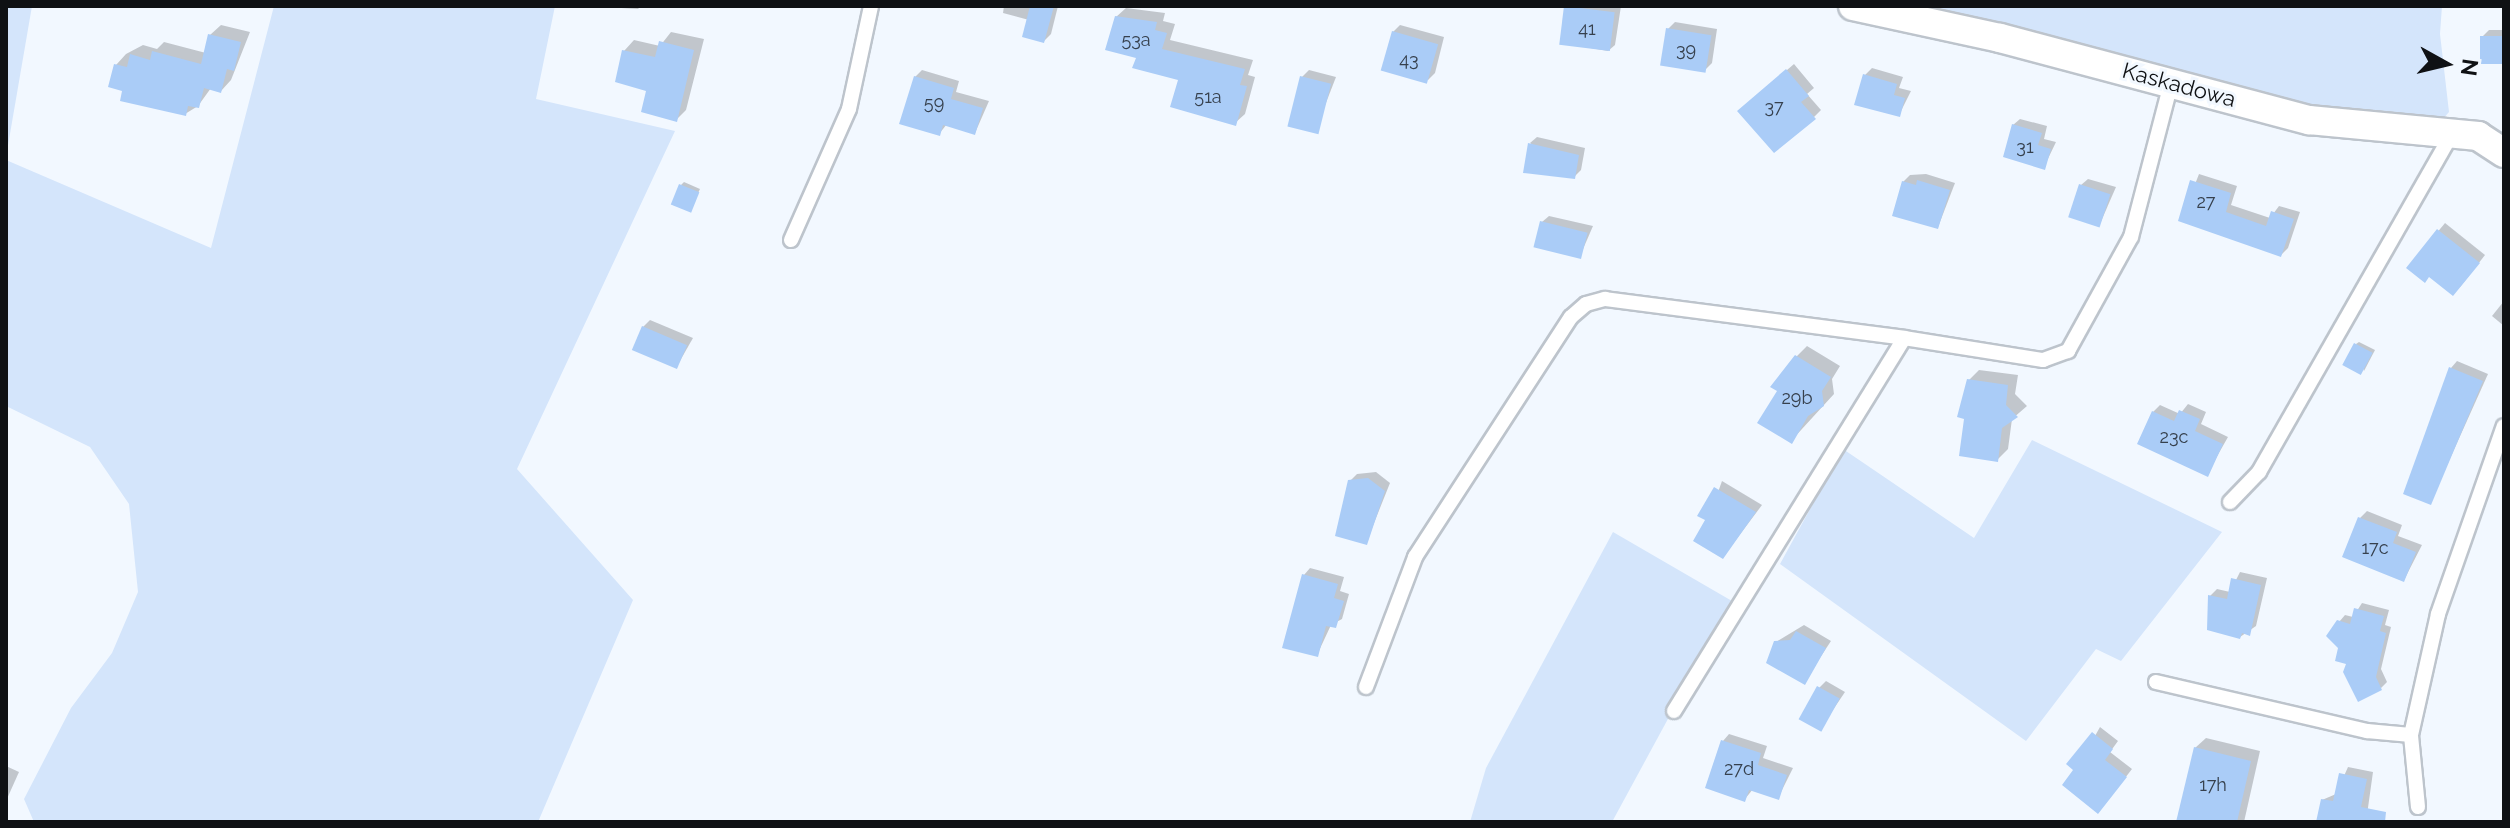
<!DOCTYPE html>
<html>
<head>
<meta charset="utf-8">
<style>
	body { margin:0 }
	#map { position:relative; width:2510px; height:828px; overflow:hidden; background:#f2f8ff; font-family:Raleway,sans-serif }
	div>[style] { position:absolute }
	.green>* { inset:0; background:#d4e5fb }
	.shadow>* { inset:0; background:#0003 }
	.building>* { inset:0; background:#aaccf7; transform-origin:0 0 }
	.roads { filter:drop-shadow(2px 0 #bdc4cc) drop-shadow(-2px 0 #bdc4cc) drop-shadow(0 2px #bdc4cc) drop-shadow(0 -2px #bdc4cc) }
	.lane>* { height:14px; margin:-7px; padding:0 7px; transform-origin:7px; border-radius:7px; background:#fff }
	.street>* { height:28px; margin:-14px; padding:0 14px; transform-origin:14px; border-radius:14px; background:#fff }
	span { translate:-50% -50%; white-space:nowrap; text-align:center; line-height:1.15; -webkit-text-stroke:6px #f2f8ff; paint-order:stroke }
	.number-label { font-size:18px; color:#36404d }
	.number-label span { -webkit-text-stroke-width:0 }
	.street-label { font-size:22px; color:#0f1114 }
	.frame { position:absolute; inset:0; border:8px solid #0f1114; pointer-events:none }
	.north { position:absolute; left:2406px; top:24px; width:80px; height:80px; -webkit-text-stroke:6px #f2f8ff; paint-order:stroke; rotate:98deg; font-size:22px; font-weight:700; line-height:32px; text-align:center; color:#0f1114 }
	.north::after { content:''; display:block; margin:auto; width:28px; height:36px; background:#0f1114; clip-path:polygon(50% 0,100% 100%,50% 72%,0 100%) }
</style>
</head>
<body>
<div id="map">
	<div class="green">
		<i style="clip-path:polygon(6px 6px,32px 6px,6px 157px)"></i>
		<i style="clip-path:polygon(274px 6px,555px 6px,536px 99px,675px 131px,517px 469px,633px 600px,538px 822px,34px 822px,24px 799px,71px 708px,112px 653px,138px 592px,129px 504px,90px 447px,6px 406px,6px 160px,211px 248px)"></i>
		<i style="clip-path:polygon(1891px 6px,2442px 6px,2440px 34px,2449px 112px,2442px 120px,2374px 122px)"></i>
		<i style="clip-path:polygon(2032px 440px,2222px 532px,2121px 661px,2096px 649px,2026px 741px,1780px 564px,1843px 449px,1974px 538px)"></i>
		<i style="clip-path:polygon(1613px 532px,1732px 601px,1612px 822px,1470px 822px,1486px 768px)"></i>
	</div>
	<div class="shadow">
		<i style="clip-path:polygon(587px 6px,641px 6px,638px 9px)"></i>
		<i style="clip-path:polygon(1004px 6px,1058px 6px,1051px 34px,1044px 41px,1029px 20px,1003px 13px)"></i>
		<i style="clip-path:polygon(1566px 6px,1621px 6px,1615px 45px,1608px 51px,1561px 43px)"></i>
		<i style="clip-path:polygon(1126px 8px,1165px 13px,1163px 21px,1175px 24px,1170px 40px,1253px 60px,1248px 75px,1255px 77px,1245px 114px,1235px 123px,1180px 78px,1138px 57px,1116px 17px)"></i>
		<i style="clip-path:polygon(1675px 22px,1717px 29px,1712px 63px,1705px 70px,1668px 29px)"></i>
		<i style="clip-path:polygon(221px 25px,250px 32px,231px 80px,221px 91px,211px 88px,198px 106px,185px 114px,125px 89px,116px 65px,126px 54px,143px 45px,157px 49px,164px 42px,206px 53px,210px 35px)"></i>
		<i style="clip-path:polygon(1400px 25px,1444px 37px,1435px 73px,1428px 80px,1393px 32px)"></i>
		<i style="clip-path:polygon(2489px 30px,2504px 30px,2504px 63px,2482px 37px)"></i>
		<i style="clip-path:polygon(671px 32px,704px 39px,686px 110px,676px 120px,624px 51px,634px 40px,660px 46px)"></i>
		<i style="clip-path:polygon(1794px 64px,1814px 88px,1807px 94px,1821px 110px,1814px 117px,1746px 105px)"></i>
		<i style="clip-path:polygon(1872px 68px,1903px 77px,1899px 88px,1911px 91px,1899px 115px,1865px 75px)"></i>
		<i style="clip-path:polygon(922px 70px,959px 81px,956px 92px,989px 101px,975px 133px,947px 124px,939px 134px,915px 77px)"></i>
		<i style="clip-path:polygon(1309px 70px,1336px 77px,1315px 131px,1302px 77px)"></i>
		<i style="clip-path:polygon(2020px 119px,2047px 126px,2044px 139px,2056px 142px,2044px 167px,2013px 125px)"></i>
		<i style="clip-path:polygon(1537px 137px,1585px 148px,1581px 170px,1574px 177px,1530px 143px)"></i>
		<i style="clip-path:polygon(1926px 174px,1955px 183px,1938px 227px,1903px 182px,1910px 175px)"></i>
		<i style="clip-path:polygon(2199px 174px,2237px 186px,2231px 205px,2270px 218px,2279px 206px,2300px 212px,2288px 248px,2281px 255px,2181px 220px)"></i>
		<i style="clip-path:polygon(2088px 179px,2116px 187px,2099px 226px,2081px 185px)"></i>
		<i style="clip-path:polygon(684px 182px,700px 189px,690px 210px,681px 185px)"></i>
		<i style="clip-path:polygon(1549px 216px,1593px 226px,1580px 256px,1542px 222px)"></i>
		<i style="clip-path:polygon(2445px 223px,2485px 255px,2460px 287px,2408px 268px)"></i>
		<i style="clip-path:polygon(2504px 301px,2504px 326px,2492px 316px)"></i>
		<i style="clip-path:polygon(650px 320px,693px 338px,677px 366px,643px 327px)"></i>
		<i style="clip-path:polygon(2359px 342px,2375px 350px,2364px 371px,2356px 344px)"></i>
		<i style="clip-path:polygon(1807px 346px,1840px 366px,1832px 379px,1834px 394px,1791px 441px,1796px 357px)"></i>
		<i style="clip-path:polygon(2457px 361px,2488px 374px,2430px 503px,2451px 368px)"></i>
		<i style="clip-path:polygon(1979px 370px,2018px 375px,2015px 394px,2027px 406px,2012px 419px,2008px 449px,1997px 460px,1969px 380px)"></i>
		<i style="clip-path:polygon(2188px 404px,2206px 412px,2201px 424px,2228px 437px,2207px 474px,2153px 412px,2160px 405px,2180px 414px)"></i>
		<i style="clip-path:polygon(1376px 472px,1390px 483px,1366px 543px,1350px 481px,1357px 474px)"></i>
		<i style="clip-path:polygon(1722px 481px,1762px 505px,1729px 549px,1708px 520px)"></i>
		<i style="clip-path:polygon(2367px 511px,2402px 525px,2398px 536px,2422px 545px,2404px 580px,2360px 518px)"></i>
		<i style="clip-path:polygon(1310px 568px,1344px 577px,1340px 591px,1349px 594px,1342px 619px,1331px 625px,1317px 655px,1304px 575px)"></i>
		<i style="clip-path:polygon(2240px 572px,2267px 578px,2256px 626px,2240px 637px,2210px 596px,2217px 589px,2230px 592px)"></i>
		<i style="clip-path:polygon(2362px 603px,2389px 610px,2385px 625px,2391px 627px,2381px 669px,2387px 682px,2381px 688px,2348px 662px,2340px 648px,2339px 622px,2345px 615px,2353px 617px)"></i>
		<i style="clip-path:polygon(1804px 625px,1831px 641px,1804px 682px,1776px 642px)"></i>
		<i style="clip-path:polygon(1826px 681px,1845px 692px,1820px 729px,1819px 688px)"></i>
		<i style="clip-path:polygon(2100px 727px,2118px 741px,2110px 752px,2132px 769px,2105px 804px,2076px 770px)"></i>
		<i style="clip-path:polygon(1729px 734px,1767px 746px,1763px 758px,1793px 768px,1778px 798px,1753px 789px,1745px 799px,1723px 741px)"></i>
		<i style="clip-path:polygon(2206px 738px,2260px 751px,2244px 822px,2189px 822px,2195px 748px)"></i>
		<i style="clip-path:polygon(6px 766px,19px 772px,6px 801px)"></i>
		<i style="clip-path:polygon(2348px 767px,2373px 772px,2366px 822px,2318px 822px,2322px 800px,2336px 794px)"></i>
	</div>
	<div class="building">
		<i style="clip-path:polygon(1030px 6px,1054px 6px,1044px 43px,1022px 37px)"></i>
		<i style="left:1564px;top:6px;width:51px;height:39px;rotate:7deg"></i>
		<i style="clip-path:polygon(1115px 16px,1157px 22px,1155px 30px,1167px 33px,1162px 49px,1245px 69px,1240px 85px,1247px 86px,1236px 126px,1170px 107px,1178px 80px,1132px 68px,1136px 58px,1105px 50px)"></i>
		<i style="left:1666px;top:28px;width:46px;height:38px;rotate:9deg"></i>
		<i style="left:1392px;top:31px;width:48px;height:41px;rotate:16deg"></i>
		<i style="clip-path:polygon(208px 34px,241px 42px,234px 71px,227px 69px,221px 93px,204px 88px,199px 108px,188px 106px,186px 116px,120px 101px,122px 91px,108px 87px,114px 64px,127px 67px,130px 54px,150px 60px,152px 51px,201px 64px)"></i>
		<i style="left:2480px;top:36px;width:24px;height:28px"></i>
		<i style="clip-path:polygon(659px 41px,694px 50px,677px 122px,641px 112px,646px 91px,615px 82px,622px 50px,655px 57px)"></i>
		<i style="clip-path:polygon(1786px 69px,1809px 96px,1801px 102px,1816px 119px,1774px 153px,1737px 111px)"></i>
		<i style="clip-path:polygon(1863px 74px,1897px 84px,1894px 95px,1905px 98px,1900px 117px,1854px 105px)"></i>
		<i style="clip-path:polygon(914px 76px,954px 88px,951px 99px,983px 108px,975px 135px,943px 125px,940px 136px,899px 124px)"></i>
		<i style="left:1300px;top:76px;width:32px;height:52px;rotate:14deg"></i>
		<i style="clip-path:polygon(2012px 124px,2042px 133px,2038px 145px,2051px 149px,2045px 170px,2003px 157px)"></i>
		<i style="clip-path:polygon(1528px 143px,1579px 155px,1575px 179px,1523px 173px)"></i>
		<i style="clip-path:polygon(1917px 180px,1950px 190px,1938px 229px,1892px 216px,1902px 181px,1916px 185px)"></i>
		<i style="clip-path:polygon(2190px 180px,2231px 193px,2226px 212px,2266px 226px,2271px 211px,2294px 219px,2281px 257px,2178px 221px)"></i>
		<i style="left:679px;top:184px;width:22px;height:22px;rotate:22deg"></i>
		<i style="left:2079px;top:184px;width:33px;height:35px;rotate:18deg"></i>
		<i style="left:1540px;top:221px;width:49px;height:27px;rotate:14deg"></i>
		<i style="clip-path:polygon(2437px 229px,2480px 263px,2453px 296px,2429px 277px,2425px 283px,2406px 268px)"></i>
		<i style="left:642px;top:326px;width:49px;height:26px;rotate:23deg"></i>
		<i style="left:2354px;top:343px;width:21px;height:25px;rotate:28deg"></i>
		<i style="clip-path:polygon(1795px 355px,1831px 377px,1822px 391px,1824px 406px,1808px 416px,1792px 444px,1757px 423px,1777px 391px,1770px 387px)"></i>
		<i style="clip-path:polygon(2449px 367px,2483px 381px,2431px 505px,2403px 494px)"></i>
		<i style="clip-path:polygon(1967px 379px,2008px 385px,2006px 405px,2018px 417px,2002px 428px,1998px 462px,1959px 456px,1964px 419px,1957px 417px)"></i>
		<i style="clip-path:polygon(2179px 410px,2200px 419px,2195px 431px,2223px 444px,2208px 477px,2137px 444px,2152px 411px,2174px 421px)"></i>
		<i style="clip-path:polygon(1368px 478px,1385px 491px,1367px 545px,1335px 536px,1348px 480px)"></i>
		<i style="clip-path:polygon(1714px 487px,1756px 512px,1723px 559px,1693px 541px,1705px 520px,1697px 516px)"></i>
		<i style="clip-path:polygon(2358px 517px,2397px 532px,2393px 543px,2416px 552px,2404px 582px,2342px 557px)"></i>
		<i style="clip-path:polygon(1302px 574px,1338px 584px,1334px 598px,1344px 601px,1336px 628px,1326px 626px,1318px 657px,1282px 648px)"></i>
		<i style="clip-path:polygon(2231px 578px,2261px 585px,2250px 636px,2242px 633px,2240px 639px,2207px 630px,2208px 595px,2227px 599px)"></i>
		<i style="clip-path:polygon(2354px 608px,2384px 616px,2380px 631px,2386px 633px,2376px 677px,2382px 690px,2358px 702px,2343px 672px,2346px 664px,2335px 661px,2338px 648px,2326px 636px,2337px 620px,2350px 624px)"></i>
		<i style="clip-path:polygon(1796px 631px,1826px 648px,1805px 685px,1766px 663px,1774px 641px,1790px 640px)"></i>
		<i style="left:1817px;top:686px;width:26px;height:38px;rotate:29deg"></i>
		<i style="clip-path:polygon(2092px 732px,2113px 749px,2105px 760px,2127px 777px,2098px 814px,2062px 785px,2073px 770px,2066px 764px)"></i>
		<i style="clip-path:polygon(1721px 740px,1761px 753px,1758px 765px,1787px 775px,1779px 800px,1749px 790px,1745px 802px,1705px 788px)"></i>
		<i style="clip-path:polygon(2194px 747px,2251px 761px,2237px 822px,2176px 822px)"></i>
		<i style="clip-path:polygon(2339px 773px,2367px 779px,2361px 807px,2386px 812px,2385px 822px,2316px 822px,2321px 799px,2333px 801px)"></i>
	</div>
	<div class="roads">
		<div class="lane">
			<i style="left:791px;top:240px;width:143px;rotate:-66.1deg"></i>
			<i style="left:849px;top:109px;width:105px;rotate:-77.9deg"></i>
			<i style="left:2230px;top:502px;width:42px;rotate:-46deg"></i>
			<i style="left:2259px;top:472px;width:390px;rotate:-60.3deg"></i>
			<i style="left:2156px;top:682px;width:217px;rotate:13.1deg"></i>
			<i style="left:2367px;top:731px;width:44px;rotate:5.2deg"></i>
			<i style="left:1366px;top:687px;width:139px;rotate:-69.3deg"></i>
			<i style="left:1415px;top:557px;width:286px;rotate:-57deg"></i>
			<i style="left:1571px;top:317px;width:20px;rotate:-41deg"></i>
			<i style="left:1586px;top:304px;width:20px;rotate:-15deg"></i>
			<i style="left:1605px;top:299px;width:302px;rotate:7.4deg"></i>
			<i style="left:1674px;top:711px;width:438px;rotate:-58.3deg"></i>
			<i style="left:1904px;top:338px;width:141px;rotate:9deg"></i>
			<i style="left:2043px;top:360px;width:27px;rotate:-20deg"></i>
			<i style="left:2068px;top:351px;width:130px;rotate:-61.1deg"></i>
			<i style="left:2131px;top:237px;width:159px;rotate:-75.4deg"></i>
			<i style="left:2418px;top:807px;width:72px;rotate:-95.6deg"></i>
			<i style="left:2411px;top:735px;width:124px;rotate:-77.4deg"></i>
			<i style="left:2438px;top:614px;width:199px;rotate:-70.7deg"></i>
		</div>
		<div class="street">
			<i style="left:1853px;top:6px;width:150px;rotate:12.3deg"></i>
			<i style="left:2000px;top:38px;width:320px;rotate:14.9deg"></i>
			<i style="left:2309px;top:120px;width:170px;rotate:5.4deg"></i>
			<i style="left:2478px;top:136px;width:31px;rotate:33deg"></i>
		</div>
	</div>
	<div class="number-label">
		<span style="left:1587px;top:29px">41</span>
		<span style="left:1136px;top:40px">53a</span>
		<span style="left:1686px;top:50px">39</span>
		<span style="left:1409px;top:60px">43</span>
		<span style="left:1208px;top:97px">51a</span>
		<span style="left:934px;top:103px">59</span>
		<span style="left:1774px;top:107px">37</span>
		<span style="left:2025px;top:147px">31</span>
		<span style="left:2206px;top:202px">27</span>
		<span style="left:1797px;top:398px">29b</span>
		<span style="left:2174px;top:437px">23c</span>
		<span style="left:2375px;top:548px">17c</span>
		<span style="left:1739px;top:769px">27d</span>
		<span style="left:2213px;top:785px">17h</span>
	</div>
	<div class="street-label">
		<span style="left:2179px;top:85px;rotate:15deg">Kaskadowa</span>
	</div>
	<div class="frame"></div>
	<div class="north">N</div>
</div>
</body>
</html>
